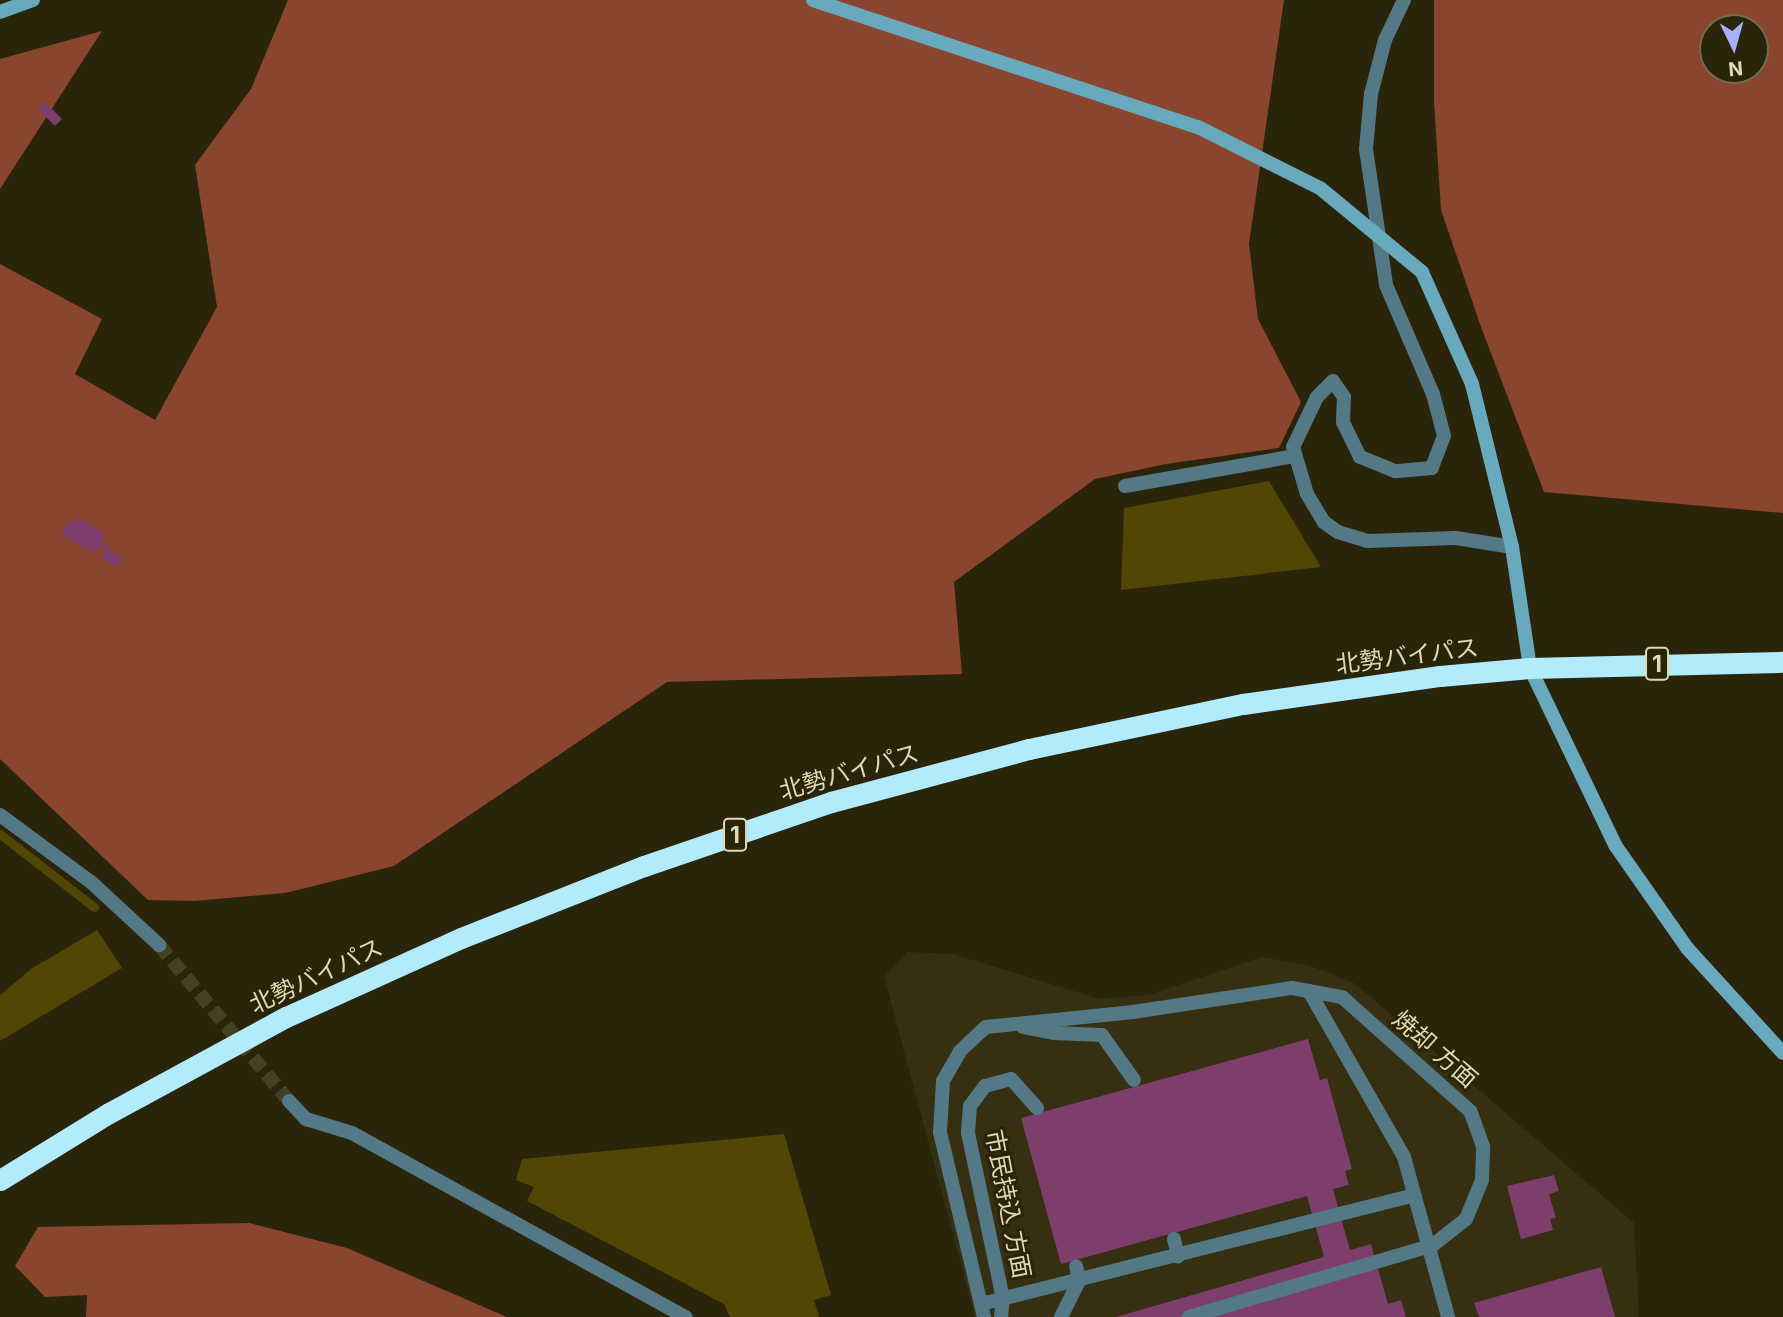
<!DOCTYPE html>
<html>
<head>
<meta charset="utf-8">
<style>
	body { margin:0 }
	#map { position:relative; width:1783px; height:1317px; overflow:hidden; background:#2a250a; font-family:Inter,"Noto Sans JP",sans-serif }
	div>[style] { position:absolute }
	.built>* { inset:0; background:#362f11 }
	.forest>* { inset:0; background:#89452e }
	.water>* { inset:0; background:#514604 }
	.stream>* { height:9px; margin:-4.5px; padding:0 4.5px; transform-origin:4.5px; border-radius:4.5px; background:#514604 }
	.building>* { inset:0; background:#7d3e6c; transform-origin:0 0 }
	.street-tunnel>* { height:14px; margin-top:-7px; transform-origin:0; background:repeating-linear-gradient(90deg,#454023 0 14px,transparent 0 21px) }
	.lane>* { height:14px; margin:-7px; padding:0 7px; transform-origin:7px; border-radius:7px; background:#527985 }
	.street>* { height:14px; margin:-7px; padding:0 7px; transform-origin:7px; border-radius:7px; background:#527985 }
	.secondary>* { height:14px; margin:-7px; padding:0 7px; transform-origin:7px; border-radius:7px; background:#68a9bd }
	.highway>* { height:21px; margin:-10.5px; padding:0 10.5px; transform-origin:10.5px; border-radius:10.5px; background:#b1ebfc }
	.lane-bridge>* { height:14px; margin:-7px; padding:0 7px; transform-origin:7px; border-radius:7px; background:#527985 }
	span { translate:-50% -50%; white-space:nowrap; text-align:center; line-height:1.15; -webkit-text-stroke:6px #2a250a; paint-order:stroke }
	.shield-label span { padding:2px 5px; background:#2a250a; border:2px solid; border-radius:5px; -webkit-text-stroke-width:0 }
	.shield-label { font-size:23px; color:#e1d9b2; font-weight:700 }
	.street-label { font-size:24px; color:#e1d9b2 }
	.north { position:absolute; left:1699px; top:14px; width:70px; height:70px; box-sizing:border-box; background:#2a250a; border:2px solid #736d4d; border-radius:50%; rotate:175deg; font-size:19px; font-weight:700; line-height:28px; text-align:center; color:#e1d9b2 }
	.north::after { content:''; display:block; margin:auto; width:24px; height:32px; background:#a8b0fc; clip-path:polygon(50% 0,100% 100%,50% 72%,0 100%) }
</style>
</head>
<body>
<div id="map">
	<div class="built">
		<i style="clip-path:polygon(907px 952px,953px 954px,1100px 999px,1149px 995px,1262px 957px,1308px 965px,1354px 983px,1634px 1223px,1639px 1317px,975px 1317px,884px 976px)"></i>
	</div>
	<div class="forest">
		<i style="clip-path:polygon(288px 0,1284px 0,1249px 244px,1258px 319px,1301px 402px,1279px 448px,1166px 464px,1095px 479px,954px 582px,962px 674px,667px 682px,394px 866px,285px 893px,194px 901px,148px 900px,0 759px,0 264px,102px 319px,75px 374px,155px 420px,217px 307px,195px 165px,251px 89px)"></i>
		<i style="clip-path:polygon(evenodd,1434px 0,1783px 0,1783px 513px,1544px 492px,1481px 327px,1441px 210px,1434px 102px,1434px 0,1713px 28px,1755px 28px,1755px 70px,1713px 70px,1713px 28px)"></i>
		<i style="clip-path:polygon(102px 31px,0 189px,0 59px)"></i>
		<i style="clip-path:polygon(249px 1223px,347px 1248px,507px 1317px,86px 1317px,87px 1295px,45px 1297px,15px 1266px,38px 1227px)"></i>
	</div>
	<div class="water">
		<i style="clip-path:polygon(1269px 481px,1321px 567px,1121px 590px,1124px 508px)"></i>
		<i style="clip-path:polygon(97px 930px,122px 968px,0 1041px,0 995px,31px 969px)"></i>
		<i style="clip-path:polygon(784px 1134px,831px 1295px,814px 1300px,819px 1317px,730px 1317px,724px 1304px,527px 1201px,534px 1187px,516px 1180px,522px 1159px)"></i>
	</div>
	<div class="stream">
		<i style="left:0;top:834px;width:119px;rotate:37.8deg"></i>
	</div>
	<div class="building">
		<i style="left:45px;top:102px;width:24px;height:10px;rotate:45deg"></i>
		<i style="clip-path:polygon(77px 518px,105px 533px,101px 541px,107px 545px,105px 549px,99px 546px,95px 553px,61px 535px,68px 520px,74px 523px)"></i>
		<i style="left:107px;top:548px;width:18px;height:12px;rotate:29deg"></i>
		<i style="clip-path:polygon(1308px 1039px,1320px 1080px,1327px 1078px,1352px 1169px,1345px 1171px,1349px 1185px,1333px 1189px,1350px 1250px,1371px 1244px,1388px 1304px,1401px 1300px,1406px 1317px,1116px 1317px,1324px 1257px,1307px 1196px,1061px 1264px,1021px 1118px)"></i>
		<i style="clip-path:polygon(1554px 1175px,1559px 1191px,1549px 1194px,1556px 1218px,1550px 1219px,1553px 1230px,1521px 1239px,1507px 1186px)"></i>
		<i style="clip-path:polygon(1601px 1267px,1615px 1317px,1479px 1317px,1474px 1303px)"></i>
	</div>
	<div class="street-tunnel">
		<i style="left:159px;top:945px;width:203px;rotate:50.2deg"></i>
	</div>
	<div class="lane">
		<i style="left:1309px;top:991px;width:191px;rotate:60.2deg"></i>
		<i style="left:1404px;top:1157px;width:166px;rotate:74.6deg"></i>
		<i style="left:1023px;top:1027px;width:32px;rotate:11deg"></i>
		<i style="left:1054px;top:1033px;width:48px;rotate:2.4deg"></i>
		<i style="left:1102px;top:1035px;width:55px;rotate:54.6deg"></i>
		<i style="left:1174px;top:1239px;width:18px;rotate:77deg"></i>
		<i style="left:981px;top:1304px;width:447px;rotate:-14.1deg"></i>
		<i style="left:984px;top:1317px;width:190px;rotate:-103.4deg"></i>
		<i style="left:940px;top:1132px;width:51px;rotate:-86.6deg"></i>
		<i style="left:943px;top:1081px;width:34px;rotate:-60deg"></i>
		<i style="left:960px;top:1051px;width:35px;rotate:-43deg"></i>
		<i style="left:986px;top:1027px;width:148px;rotate:-5.8deg"></i>
		<i style="left:1133px;top:1012px;width:161px;rotate:-8.6deg"></i>
		<i style="left:1292px;top:988px;width:51px;rotate:10.2deg"></i>
		<i style="left:1001px;top:1317px;width:18px;rotate:-84deg"></i>
		<i style="left:1003px;top:1299px;width:170px;rotate:-101.9deg"></i>
		<i style="left:968px;top:1133px;width:27px;rotate:-86deg"></i>
		<i style="left:970px;top:1106px;width:25px;rotate:-53deg"></i>
		<i style="left:985px;top:1086px;width:27px;rotate:-15deg"></i>
		<i style="left:1011px;top:1079px;width:39px;rotate:48deg"></i>
		<i style="left:1061px;top:1317px;width:40px;rotate:-63.4deg"></i>
		<i style="left:1079px;top:1281px;width:15px;rotate:-101deg"></i>
	</div>
	<div class="street">
		<i style="left:1404px;top:0;width:44px;rotate:115.4deg"></i>
		<i style="left:1385px;top:40px;width:56px;rotate:104.5deg"></i>
		<i style="left:1371px;top:94px;width:55px;rotate:95.2deg"></i>
		<i style="left:1366px;top:149px;width:137px;rotate:81.6deg"></i>
		<i style="left:1386px;top:285px;width:119px;rotate:66.7deg"></i>
		<i style="left:1433px;top:394px;width:43px;rotate:75.3deg"></i>
		<i style="left:1444px;top:436px;width:34px;rotate:111deg"></i>
		<i style="left:1432px;top:468px;width:37px;rotate:175deg"></i>
		<i style="left:1395px;top:471px;width:38px;rotate:-158deg"></i>
		<i style="left:1360px;top:457px;width:39px;rotate:-116deg"></i>
		<i style="left:1343px;top:422px;width:25px;rotate:-88deg"></i>
		<i style="left:1344px;top:397px;width:19px;rotate:-125deg"></i>
		<i style="left:1333px;top:381px;width:23px;rotate:135deg"></i>
		<i style="left:1317px;top:397px;width:55px;rotate:115.6deg"></i>
		<i style="left:1293px;top:447px;width:49px;rotate:73.4deg"></i>
		<i style="left:1307px;top:494px;width:33px;rotate:59deg"></i>
		<i style="left:1324px;top:522px;width:17px;rotate:36deg"></i>
		<i style="left:1338px;top:532px;width:30px;rotate:17deg"></i>
		<i style="left:1367px;top:541px;width:89px;rotate:-1.9deg"></i>
		<i style="left:1456px;top:538px;width:57px;rotate:9.1deg"></i>
		<i style="left:1125px;top:486px;width:173px;rotate:-10deg"></i>
		<i style="left:0;top:815px;width:113px;rotate:36.4deg"></i>
		<i style="left:91px;top:882px;width:93px;rotate:42.8deg"></i>
		<i style="left:289px;top:1101px;width:25px;rotate:47deg"></i>
		<i style="left:306px;top:1119px;width:48px;rotate:16.9deg"></i>
		<i style="left:352px;top:1133px;width:381px;rotate:28.9deg"></i>
	</div>
	<div class="secondary">
		<i style="left:813px;top:0;width:405px;rotate:18.3deg"></i>
		<i style="left:1198px;top:127px;width:136px;rotate:26.6deg"></i>
		<i style="left:1320px;top:188px;width:132px;rotate:39.5deg"></i>
		<i style="left:1422px;top:272px;width:123px;rotate:65.9deg"></i>
		<i style="left:1472px;top:384px;width:168px;rotate:76.2deg"></i>
		<i style="left:1512px;top:547px;width:122px;rotate:81.5deg"></i>
		<i style="left:1530px;top:668px;width:196px;rotate:64.3deg"></i>
		<i style="left:1615px;top:845px;width:126px;rotate:55deg"></i>
		<i style="left:1687px;top:948px;width:142px;rotate:47.6deg"></i>
		<i style="left:0;top:12px;width:35px;rotate:-20deg"></i>
	</div>
	<div class="highway">
		<i style="left:0;top:1180px;width:128px;rotate:-31.6deg"></i>
		<i style="left:109px;top:1113px;width:201px;rotate:-28.5deg"></i>
		<i style="left:286px;top:1017px;width:192px;rotate:-24.3deg"></i>
		<i style="left:461px;top:938px;width:197px;rotate:-21.5deg"></i>
		<i style="left:644px;top:866px;width:198px;rotate:-18.9deg"></i>
		<i style="left:831px;top:802px;width:205px;rotate:-15deg"></i>
		<i style="left:1029px;top:749px;width:219px;rotate:-11.9deg"></i>
		<i style="left:1243px;top:704px;width:199px;rotate:-8.1deg"></i>
		<i style="left:1440px;top:676px;width:90px;rotate:-5.1deg"></i>
		<i style="left:1530px;top:668px;width:253px;rotate:-1.4deg"></i>
	</div>
	<div class="lane-bridge">
		<i style="left:1189px;top:1317px;width:254px;rotate:-16.4deg"></i>
		<i style="left:1433px;top:1245px;width:42px;rotate:-38.2deg"></i>
		<i style="left:1466px;top:1219px;width:42px;rotate:-67.7deg"></i>
		<i style="left:1482px;top:1180px;width:34px;rotate:-88deg"></i>
		<i style="left:1483px;top:1146px;width:37px;rotate:-110deg"></i>
		<i style="left:1470px;top:1111px;width:171px;rotate:-138.3deg"></i>
	</div>
	<div class="shield-label">
		<span style="left:1657px;top:664px">1</span>
		<span style="left:735px;top:835px">1</span>
	</div>
	<div class="street-label">
		<span style="left:1407px;top:656px;rotate:-7deg">北勢バイパス</span>
		<span style="left:849px;top:772px;rotate:-16deg">北勢バイパス</span>
		<span style="left:316px;top:976px;rotate:-25deg">北勢バイパス</span>
		<span style="left:1435px;top:1049px;rotate:41deg">焼却 方面</span>
		<span style="left:1008px;top:1204px;rotate:79deg">市民持込 方面</span>
	</div>
	<div class="north">N</div>
</div>
</body>
</html>
